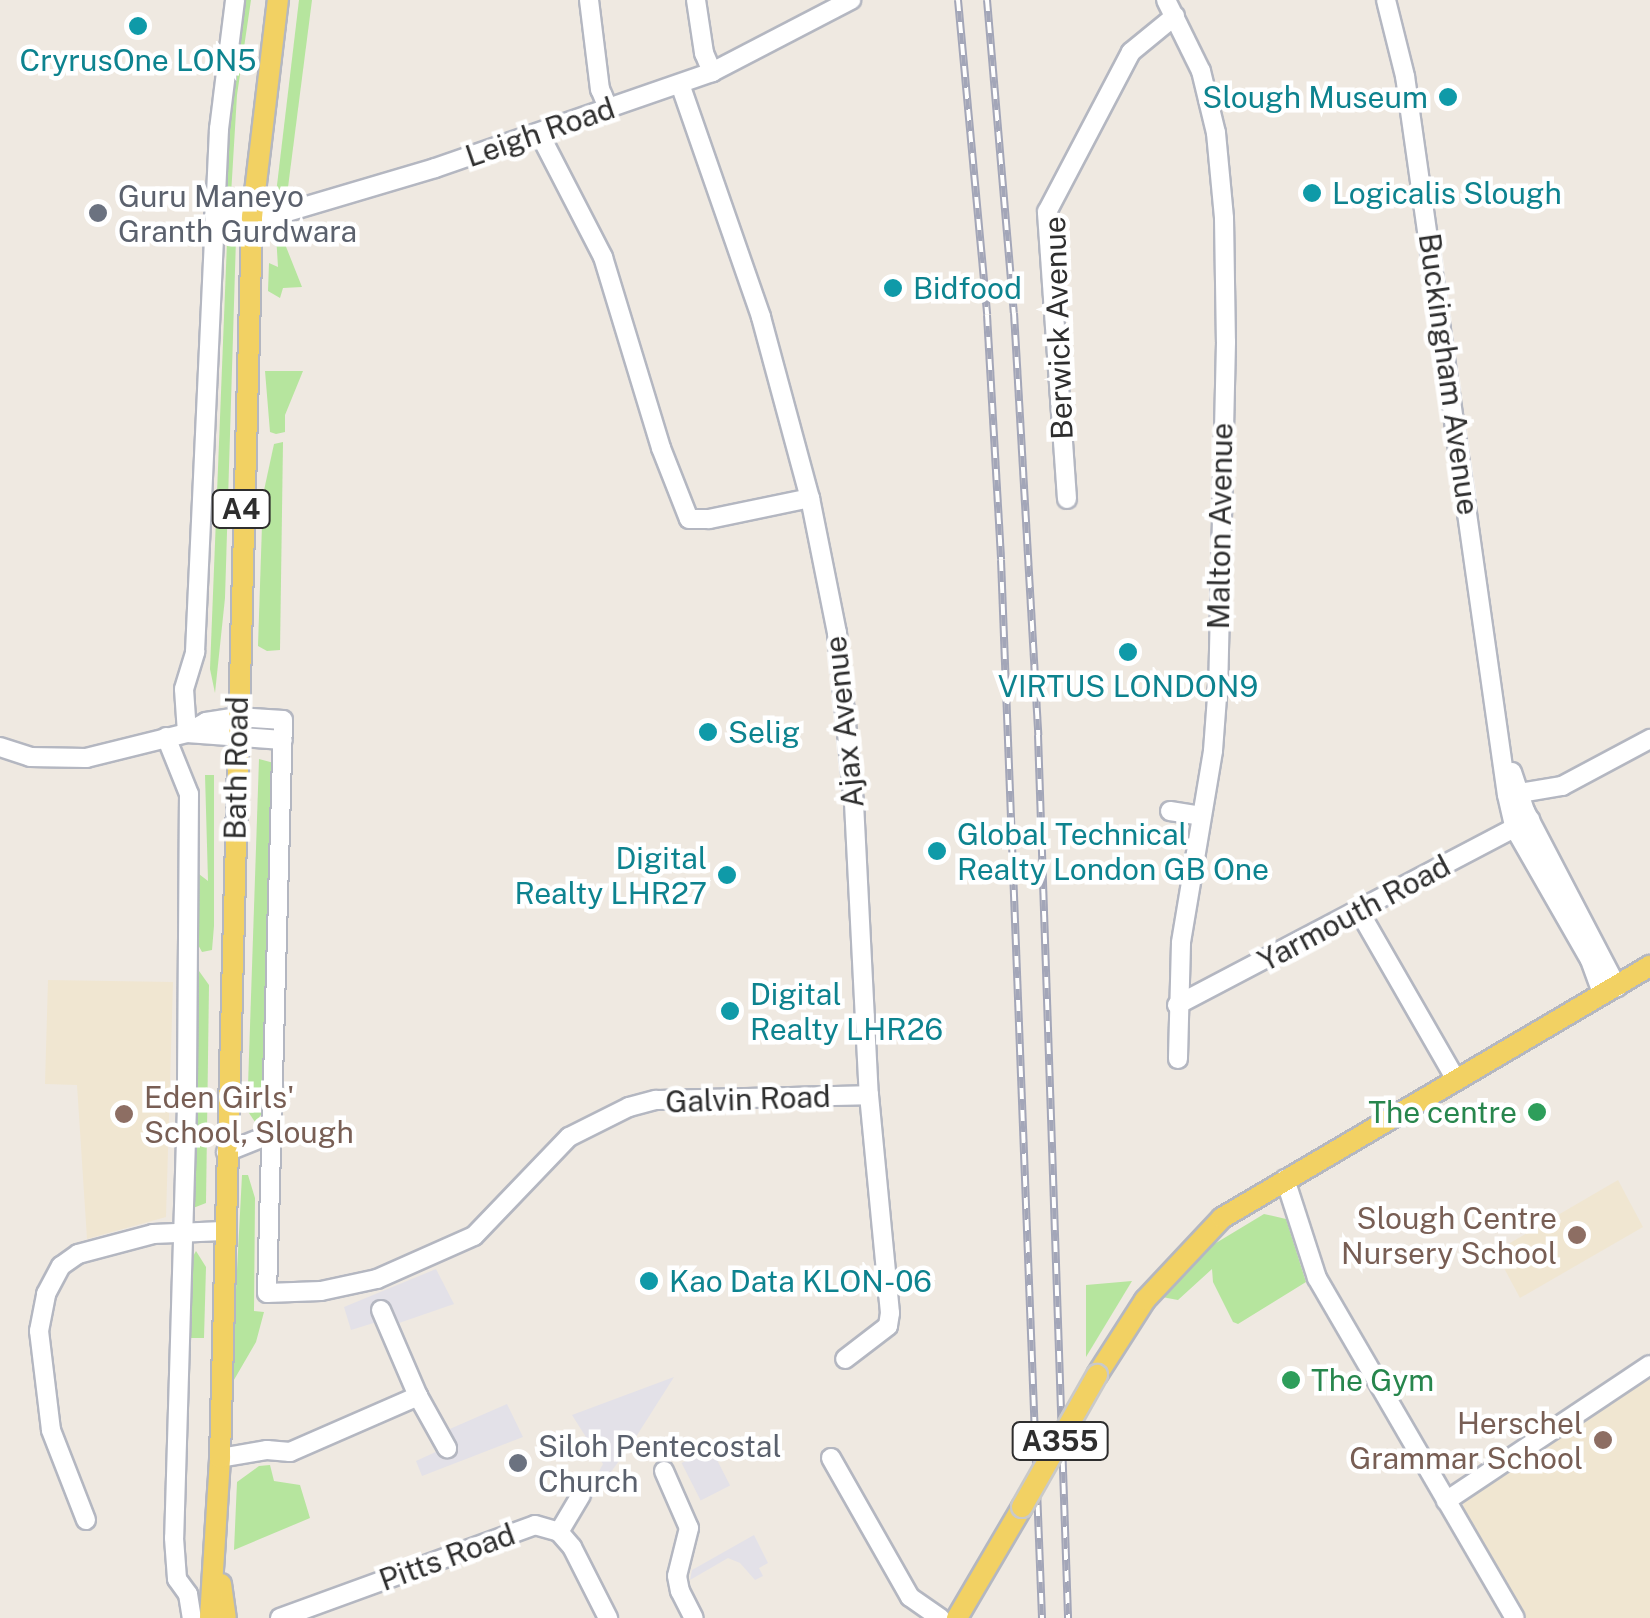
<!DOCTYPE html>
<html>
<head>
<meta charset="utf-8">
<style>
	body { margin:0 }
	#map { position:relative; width:1650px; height:1618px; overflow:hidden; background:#efe9e1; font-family:"Public Sans",sans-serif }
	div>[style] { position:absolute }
	.industrial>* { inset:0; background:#e3e1e8; transform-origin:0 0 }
	.education>* { inset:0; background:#f0e6d1 }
	.green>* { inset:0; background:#b6e59e }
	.roads { filter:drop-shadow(2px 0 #b4b7c1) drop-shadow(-2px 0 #b4b7c1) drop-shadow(0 2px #b4b7c1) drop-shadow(0 -2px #b4b7c1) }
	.minor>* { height:18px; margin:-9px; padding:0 9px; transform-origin:9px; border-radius:9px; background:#fff }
	.major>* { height:20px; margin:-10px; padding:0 10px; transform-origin:10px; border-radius:10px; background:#f2d163 }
	.rail>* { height:8px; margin-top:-4px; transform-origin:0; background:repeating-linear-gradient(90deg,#fff 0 11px,#a3a6b8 0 22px); box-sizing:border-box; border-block:2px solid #a3a6b8 }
	.bridges { filter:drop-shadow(2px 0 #c9c9c9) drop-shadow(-2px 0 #c9c9c9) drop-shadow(0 2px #c9c9c9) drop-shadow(0 -2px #c9c9c9) }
	.major-bridge>* { height:20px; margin:-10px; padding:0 10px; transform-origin:10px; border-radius:10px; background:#f2d163 }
	.dots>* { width:28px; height:28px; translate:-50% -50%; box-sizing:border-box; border:5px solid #fff; border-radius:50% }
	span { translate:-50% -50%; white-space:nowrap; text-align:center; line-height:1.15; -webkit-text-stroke:9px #fff; paint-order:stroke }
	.shield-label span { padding:2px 8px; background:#fff; border:2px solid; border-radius:8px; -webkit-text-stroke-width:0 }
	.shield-label { font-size:28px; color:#2e2e2e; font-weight:700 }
	.culture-label { font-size:30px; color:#0d838f }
	.right { translate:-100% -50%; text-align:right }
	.left { translate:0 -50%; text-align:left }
	.street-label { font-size:30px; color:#2e2e2e }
	.worship-label { font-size:30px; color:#5b616d }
	.education-label { font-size:30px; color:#785e54 }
	.leisure-label { font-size:30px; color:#27864d }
</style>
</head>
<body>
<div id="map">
	<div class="industrial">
		<i style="clip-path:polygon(436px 1269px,454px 1304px,399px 1323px,410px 1349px,396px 1351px,380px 1321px,351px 1330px,344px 1307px)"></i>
		<i style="clip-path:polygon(674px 1377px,634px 1440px,590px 1501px,580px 1492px,593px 1482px,603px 1464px,572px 1415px)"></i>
		<i style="clip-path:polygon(507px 1404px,523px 1437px,422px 1476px,416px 1461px,442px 1449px,436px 1435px)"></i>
		<i style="left:711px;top:1448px;width:42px;height:33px;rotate:63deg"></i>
		<i style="clip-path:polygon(754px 1535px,768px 1563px,759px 1568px,763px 1576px,755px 1580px,740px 1563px,728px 1558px,690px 1580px,692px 1570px)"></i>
	</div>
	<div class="education">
		<i style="clip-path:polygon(48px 980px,173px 982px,166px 1217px,87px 1239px,77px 1085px,45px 1084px)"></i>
		<i style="clip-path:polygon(1618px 1180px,1643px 1227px,1520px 1298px,1504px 1268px,1510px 1243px)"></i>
		<i style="clip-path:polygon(1650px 1377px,1650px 1618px,1525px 1618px,1465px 1514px,1463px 1503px)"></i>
	</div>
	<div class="green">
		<i style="clip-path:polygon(242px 0,251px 0,237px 95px,231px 195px,222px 190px)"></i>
		<i style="clip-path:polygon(299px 0,312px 0,287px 195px,275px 202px)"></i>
		<i style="clip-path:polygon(281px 234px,302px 287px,283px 288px,280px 298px,268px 291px,269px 263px,278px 267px,276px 235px)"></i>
		<i style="clip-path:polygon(236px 238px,225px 598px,215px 693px,210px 669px,227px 242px)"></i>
		<i style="clip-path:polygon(265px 371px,303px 371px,285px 415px,285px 432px,276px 434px,270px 432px)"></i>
		<i style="clip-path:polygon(283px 442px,280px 650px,267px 651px,258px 646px,263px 495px,274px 444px)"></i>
		<i style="clip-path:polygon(259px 759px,274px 763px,267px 1108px,255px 1122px,249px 1113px,248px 1086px)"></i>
		<i style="clip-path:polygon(205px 775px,214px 775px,214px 926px,212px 950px,202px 952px,196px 941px,195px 871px,208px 881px)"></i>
		<i style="clip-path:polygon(199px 971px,209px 985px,206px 1203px,188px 1210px,194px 974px)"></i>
		<i style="clip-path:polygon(242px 1175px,248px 1175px,255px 1198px,254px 1311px,264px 1312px,256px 1342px,231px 1385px)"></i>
		<i style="clip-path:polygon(1264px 1214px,1286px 1219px,1306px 1282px,1238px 1324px,1233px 1322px,1213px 1282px,1212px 1269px,1178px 1300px,1162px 1297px,1211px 1246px)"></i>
		<i style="clip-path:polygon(196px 1251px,206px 1267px,204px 1338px,187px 1338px,187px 1267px)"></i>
		<i style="clip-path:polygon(1132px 1281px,1086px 1357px,1086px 1285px)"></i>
		<i style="clip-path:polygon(270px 1465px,274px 1481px,300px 1485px,310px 1518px,234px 1550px,237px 1482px,259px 1466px)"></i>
	</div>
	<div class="roads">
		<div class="minor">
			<i style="left:589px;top:0;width:90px;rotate:83deg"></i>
			<i style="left:600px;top:89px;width:21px;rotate:67deg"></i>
			<i style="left:696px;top:0;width:54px;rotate:81.4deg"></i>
			<i style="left:704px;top:53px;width:21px;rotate:67deg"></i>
			<i style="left:1166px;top:0;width:79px;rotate:63.8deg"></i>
			<i style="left:1201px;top:71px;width:64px;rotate:76.4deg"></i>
			<i style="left:1216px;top:133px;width:85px;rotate:84.6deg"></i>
			<i style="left:1224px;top:218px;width:124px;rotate:89.1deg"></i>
			<i style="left:1226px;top:342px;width:342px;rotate:91.3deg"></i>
			<i style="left:1218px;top:684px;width:67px;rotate:94.3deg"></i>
			<i style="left:1213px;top:751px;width:195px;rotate:99.5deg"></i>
			<i style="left:1181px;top:943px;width:116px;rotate:91.5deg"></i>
			<i style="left:1386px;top:0;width:78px;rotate:76deg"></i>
			<i style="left:1405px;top:76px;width:726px;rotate:81.93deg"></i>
			<i style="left:1507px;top:795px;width:35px;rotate:77deg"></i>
			<i style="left:1515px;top:829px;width:151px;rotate:60.2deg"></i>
			<i style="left:1590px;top:960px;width:37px;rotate:70deg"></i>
			<i style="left:680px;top:84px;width:247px;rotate:70.8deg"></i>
			<i style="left:761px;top:317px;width:188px;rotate:74.9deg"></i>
			<i style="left:810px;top:498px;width:138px;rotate:78.7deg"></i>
			<i style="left:837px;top:633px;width:171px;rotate:84.3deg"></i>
			<i style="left:854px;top:803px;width:292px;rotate:87.1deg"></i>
			<i style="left:869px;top:1095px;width:219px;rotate:84.5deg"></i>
			<i style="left:890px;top:1313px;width:13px;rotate:99deg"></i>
			<i style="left:888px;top:1326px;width:54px;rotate:142.5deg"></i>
			<i style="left:539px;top:133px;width:140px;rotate:62.7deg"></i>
			<i style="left:603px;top:257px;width:200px;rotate:73.1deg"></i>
			<i style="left:661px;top:448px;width:76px;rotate:68.5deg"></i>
			<i style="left:689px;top:519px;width:20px"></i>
			<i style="left:709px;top:519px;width:103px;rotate:-11.7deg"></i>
			<i style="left:214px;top:215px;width:56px;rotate:2deg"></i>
			<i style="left:270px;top:217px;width:172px;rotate:-16.5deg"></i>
			<i style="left:435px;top:168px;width:293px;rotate:-19.1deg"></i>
			<i style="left:712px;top:72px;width:157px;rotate:-27.4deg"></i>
			<i style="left:1067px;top:499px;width:288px;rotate:-94deg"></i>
			<i style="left:1047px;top:212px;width:181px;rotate:-62.3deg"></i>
			<i style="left:1131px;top:52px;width:57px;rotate:-39.3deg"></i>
			<i style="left:187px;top:733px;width:44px;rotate:-93.9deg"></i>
			<i style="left:184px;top:689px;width:39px;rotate:-73deg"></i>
			<i style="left:195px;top:652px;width:524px;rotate:-87.37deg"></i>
			<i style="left:219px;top:129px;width:130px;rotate:-82.9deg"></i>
			<i style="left:187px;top:733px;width:96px;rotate:4.2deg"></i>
			<i style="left:166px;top:737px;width:61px;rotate:68deg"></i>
			<i style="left:189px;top:794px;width:311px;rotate:90.4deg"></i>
			<i style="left:187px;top:1105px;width:433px;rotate:91.7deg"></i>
			<i style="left:174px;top:1538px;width:41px;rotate:85.8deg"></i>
			<i style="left:177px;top:1579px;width:19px;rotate:54deg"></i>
			<i style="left:188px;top:1594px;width:24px;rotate:81deg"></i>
			<i style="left:0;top:747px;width:32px;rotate:18deg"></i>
			<i style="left:30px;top:757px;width:56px;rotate:1deg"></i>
			<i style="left:86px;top:758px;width:104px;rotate:-13.9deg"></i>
			<i style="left:187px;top:733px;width:22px;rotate:-30deg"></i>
			<i style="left:206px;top:722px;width:31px;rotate:-9deg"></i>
			<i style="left:237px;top:717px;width:46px;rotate:3.7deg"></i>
			<i style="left:283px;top:720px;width:573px;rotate:91.6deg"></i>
			<i style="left:267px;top:1293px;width:54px;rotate:-2.1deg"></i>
			<i style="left:321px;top:1291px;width:57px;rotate:-12.1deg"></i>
			<i style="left:377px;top:1279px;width:106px;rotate:-23.9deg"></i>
			<i style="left:474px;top:1236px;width:137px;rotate:-46.2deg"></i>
			<i style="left:569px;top:1137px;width:67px;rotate:-26.6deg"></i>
			<i style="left:629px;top:1107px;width:28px;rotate:-15deg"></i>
			<i style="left:656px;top:1100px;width:213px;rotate:-1.3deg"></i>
			<i style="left:1512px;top:772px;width:41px;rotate:71.6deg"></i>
			<i style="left:1525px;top:811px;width:199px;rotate:62.4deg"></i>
			<i style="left:1508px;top:795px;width:55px;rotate:-9.5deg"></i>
			<i style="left:1562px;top:786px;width:100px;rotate:-28.1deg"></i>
			<i style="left:1170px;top:811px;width:30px;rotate:9deg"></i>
			<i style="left:1359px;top:911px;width:195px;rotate:60.1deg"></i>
			<i style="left:1177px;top:1005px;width:399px;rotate:-27.7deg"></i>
			<i style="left:226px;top:1152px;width:46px;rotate:-21.6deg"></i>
			<i style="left:1285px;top:1179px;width:104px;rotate:72.1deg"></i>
			<i style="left:1317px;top:1278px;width:393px;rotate:59.8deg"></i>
			<i style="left:381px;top:1310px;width:94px;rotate:66.7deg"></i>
			<i style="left:418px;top:1396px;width:60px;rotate:60.9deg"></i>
			<i style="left:220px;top:1458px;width:48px;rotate:-9.7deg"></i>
			<i style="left:267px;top:1450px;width:23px;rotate:5deg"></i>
			<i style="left:290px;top:1452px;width:140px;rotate:-23.6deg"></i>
			<i style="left:831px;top:1458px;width:160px;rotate:60.4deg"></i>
			<i style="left:910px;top:1597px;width:37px;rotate:35deg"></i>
			<i style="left:664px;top:1471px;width:62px;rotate:66.3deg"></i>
			<i style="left:689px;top:1528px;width:49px;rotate:104deg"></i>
			<i style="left:677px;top:1576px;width:15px;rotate:79deg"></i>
			<i style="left:680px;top:1591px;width:30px;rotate:63deg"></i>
			<i style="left:1446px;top:1501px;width:245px;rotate:-33.7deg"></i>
			<i style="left:86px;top:1520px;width:97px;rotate:-111.3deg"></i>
			<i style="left:51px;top:1430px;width:100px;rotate:-96.9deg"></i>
			<i style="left:39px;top:1331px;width:38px;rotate:-79deg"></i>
			<i style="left:46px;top:1294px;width:32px;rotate:-62deg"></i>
			<i style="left:61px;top:1266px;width:21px;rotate:-35deg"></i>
			<i style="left:78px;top:1254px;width:78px;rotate:-14.9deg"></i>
			<i style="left:153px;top:1234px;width:70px;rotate:-2.5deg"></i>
			<i style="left:559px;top:1532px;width:43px;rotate:-59.3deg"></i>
			<i style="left:280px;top:1618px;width:271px;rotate:-20deg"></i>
			<i style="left:535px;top:1525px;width:25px;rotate:16deg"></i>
			<i style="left:559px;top:1532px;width:20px;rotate:49deg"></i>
			<i style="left:572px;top:1547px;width:80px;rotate:63.1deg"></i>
		</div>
		<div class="major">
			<i style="left:1097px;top:1375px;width:89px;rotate:-57.4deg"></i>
			<i style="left:1145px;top:1300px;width:112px;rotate:-46.8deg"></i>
			<i style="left:1222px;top:1218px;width:497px;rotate:-30.5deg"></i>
			<i style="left:221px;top:1584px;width:34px;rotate:82deg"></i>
			<i style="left:210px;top:1618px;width:160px;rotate:-86.4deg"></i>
			<i style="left:220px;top:1458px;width:1241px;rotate:-88.52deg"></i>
			<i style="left:252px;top:217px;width:219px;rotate:-83.2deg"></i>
			<i style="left:957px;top:1618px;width:129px;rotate:-59.6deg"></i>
		</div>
	</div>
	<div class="rail">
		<i style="left:958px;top:0;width:316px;rotate:84.7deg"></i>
		<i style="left:987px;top:315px;width:245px;rotate:86.7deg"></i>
		<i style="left:1001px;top:560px;width:1059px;rotate:87.78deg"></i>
		<i style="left:987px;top:0;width:314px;rotate:85.1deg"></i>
		<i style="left:1014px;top:313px;width:423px;rotate:86.7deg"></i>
		<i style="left:1038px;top:735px;width:884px;rotate:88.05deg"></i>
	</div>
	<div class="bridges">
		<div class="major-bridge">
			<i style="left:1022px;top:1507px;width:152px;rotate:-60.4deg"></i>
		</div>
	</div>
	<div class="dots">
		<i style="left:138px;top:26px;background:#0f9aa8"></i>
		<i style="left:1448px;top:97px;background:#0f9aa8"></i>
		<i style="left:1312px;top:193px;background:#0f9aa8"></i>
		<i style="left:98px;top:213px;background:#6b7280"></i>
		<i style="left:893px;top:288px;background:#0f9aa8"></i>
		<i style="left:1128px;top:652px;background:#0f9aa8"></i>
		<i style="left:708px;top:732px;background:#0f9aa8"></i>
		<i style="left:937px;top:851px;background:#0f9aa8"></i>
		<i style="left:727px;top:875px;background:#0f9aa8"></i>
		<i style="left:730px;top:1011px;background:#0f9aa8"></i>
		<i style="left:1537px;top:1112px;background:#2e9e5b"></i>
		<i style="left:124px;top:1114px;background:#8d6e63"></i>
		<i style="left:1577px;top:1235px;background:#8d6e63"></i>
		<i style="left:649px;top:1281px;background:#0f9aa8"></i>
		<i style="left:1291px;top:1380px;background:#2e9e5b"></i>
		<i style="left:1603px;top:1440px;background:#8d6e63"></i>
		<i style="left:518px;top:1463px;background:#6b7280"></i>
	</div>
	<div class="shield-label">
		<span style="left:241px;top:509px">A4</span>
		<span style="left:1060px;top:1441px">A355</span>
	</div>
	<div class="culture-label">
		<span style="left:138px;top:60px">CryrusOne LON5</span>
		<span class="right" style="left:1428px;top:97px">Slough Museum</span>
		<span class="left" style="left:1332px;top:193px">Logicalis Slough</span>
		<span class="left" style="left:913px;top:288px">Bidfood</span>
		<span style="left:1128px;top:686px">VIRTUS LONDON9</span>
		<span class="left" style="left:728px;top:732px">Selig</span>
		<span class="left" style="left:957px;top:851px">Global Technical<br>Realty London GB One</span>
		<span class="right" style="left:707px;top:875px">Digital<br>Realty LHR27</span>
		<span class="left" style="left:750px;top:1011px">Digital<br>Realty LHR26</span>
		<span class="left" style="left:669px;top:1281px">Kao Data KLON-06</span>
	</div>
	<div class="street-label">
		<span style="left:540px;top:132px;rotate:-19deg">Leigh Road</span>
		<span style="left:1058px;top:328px;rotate:-92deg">Berwick Avenue</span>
		<span style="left:1449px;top:374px;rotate:82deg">Buckingham Avenue</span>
		<span style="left:1220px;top:526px;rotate:-89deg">Malton Avenue</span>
		<span style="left:844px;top:722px;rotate:-96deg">Ajax Avenue</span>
		<span style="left:236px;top:768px;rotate:-89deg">Bath Road</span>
		<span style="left:1354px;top:913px;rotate:-28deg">Yarmouth Road</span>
		<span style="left:748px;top:1099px;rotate:-2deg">Galvin Road</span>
		<span style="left:447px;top:1557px;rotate:-20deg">Pitts Road</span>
	</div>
	<div class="worship-label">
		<span class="left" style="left:118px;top:213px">Guru Maneyo<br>Granth Gurdwara</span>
		<span class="left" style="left:538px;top:1463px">Siloh Pentecostal<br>Church</span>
	</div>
	<div class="education-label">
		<span class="left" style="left:144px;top:1114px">Eden Girls'<br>School, Slough</span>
		<span class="right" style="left:1557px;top:1235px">Slough Centre<br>Nursery School</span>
		<span class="right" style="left:1583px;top:1440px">Herschel<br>Grammar School</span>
	</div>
	<div class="leisure-label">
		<span class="right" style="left:1517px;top:1112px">The centre</span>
		<span class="left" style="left:1311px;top:1380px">The Gym</span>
	</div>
</div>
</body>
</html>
